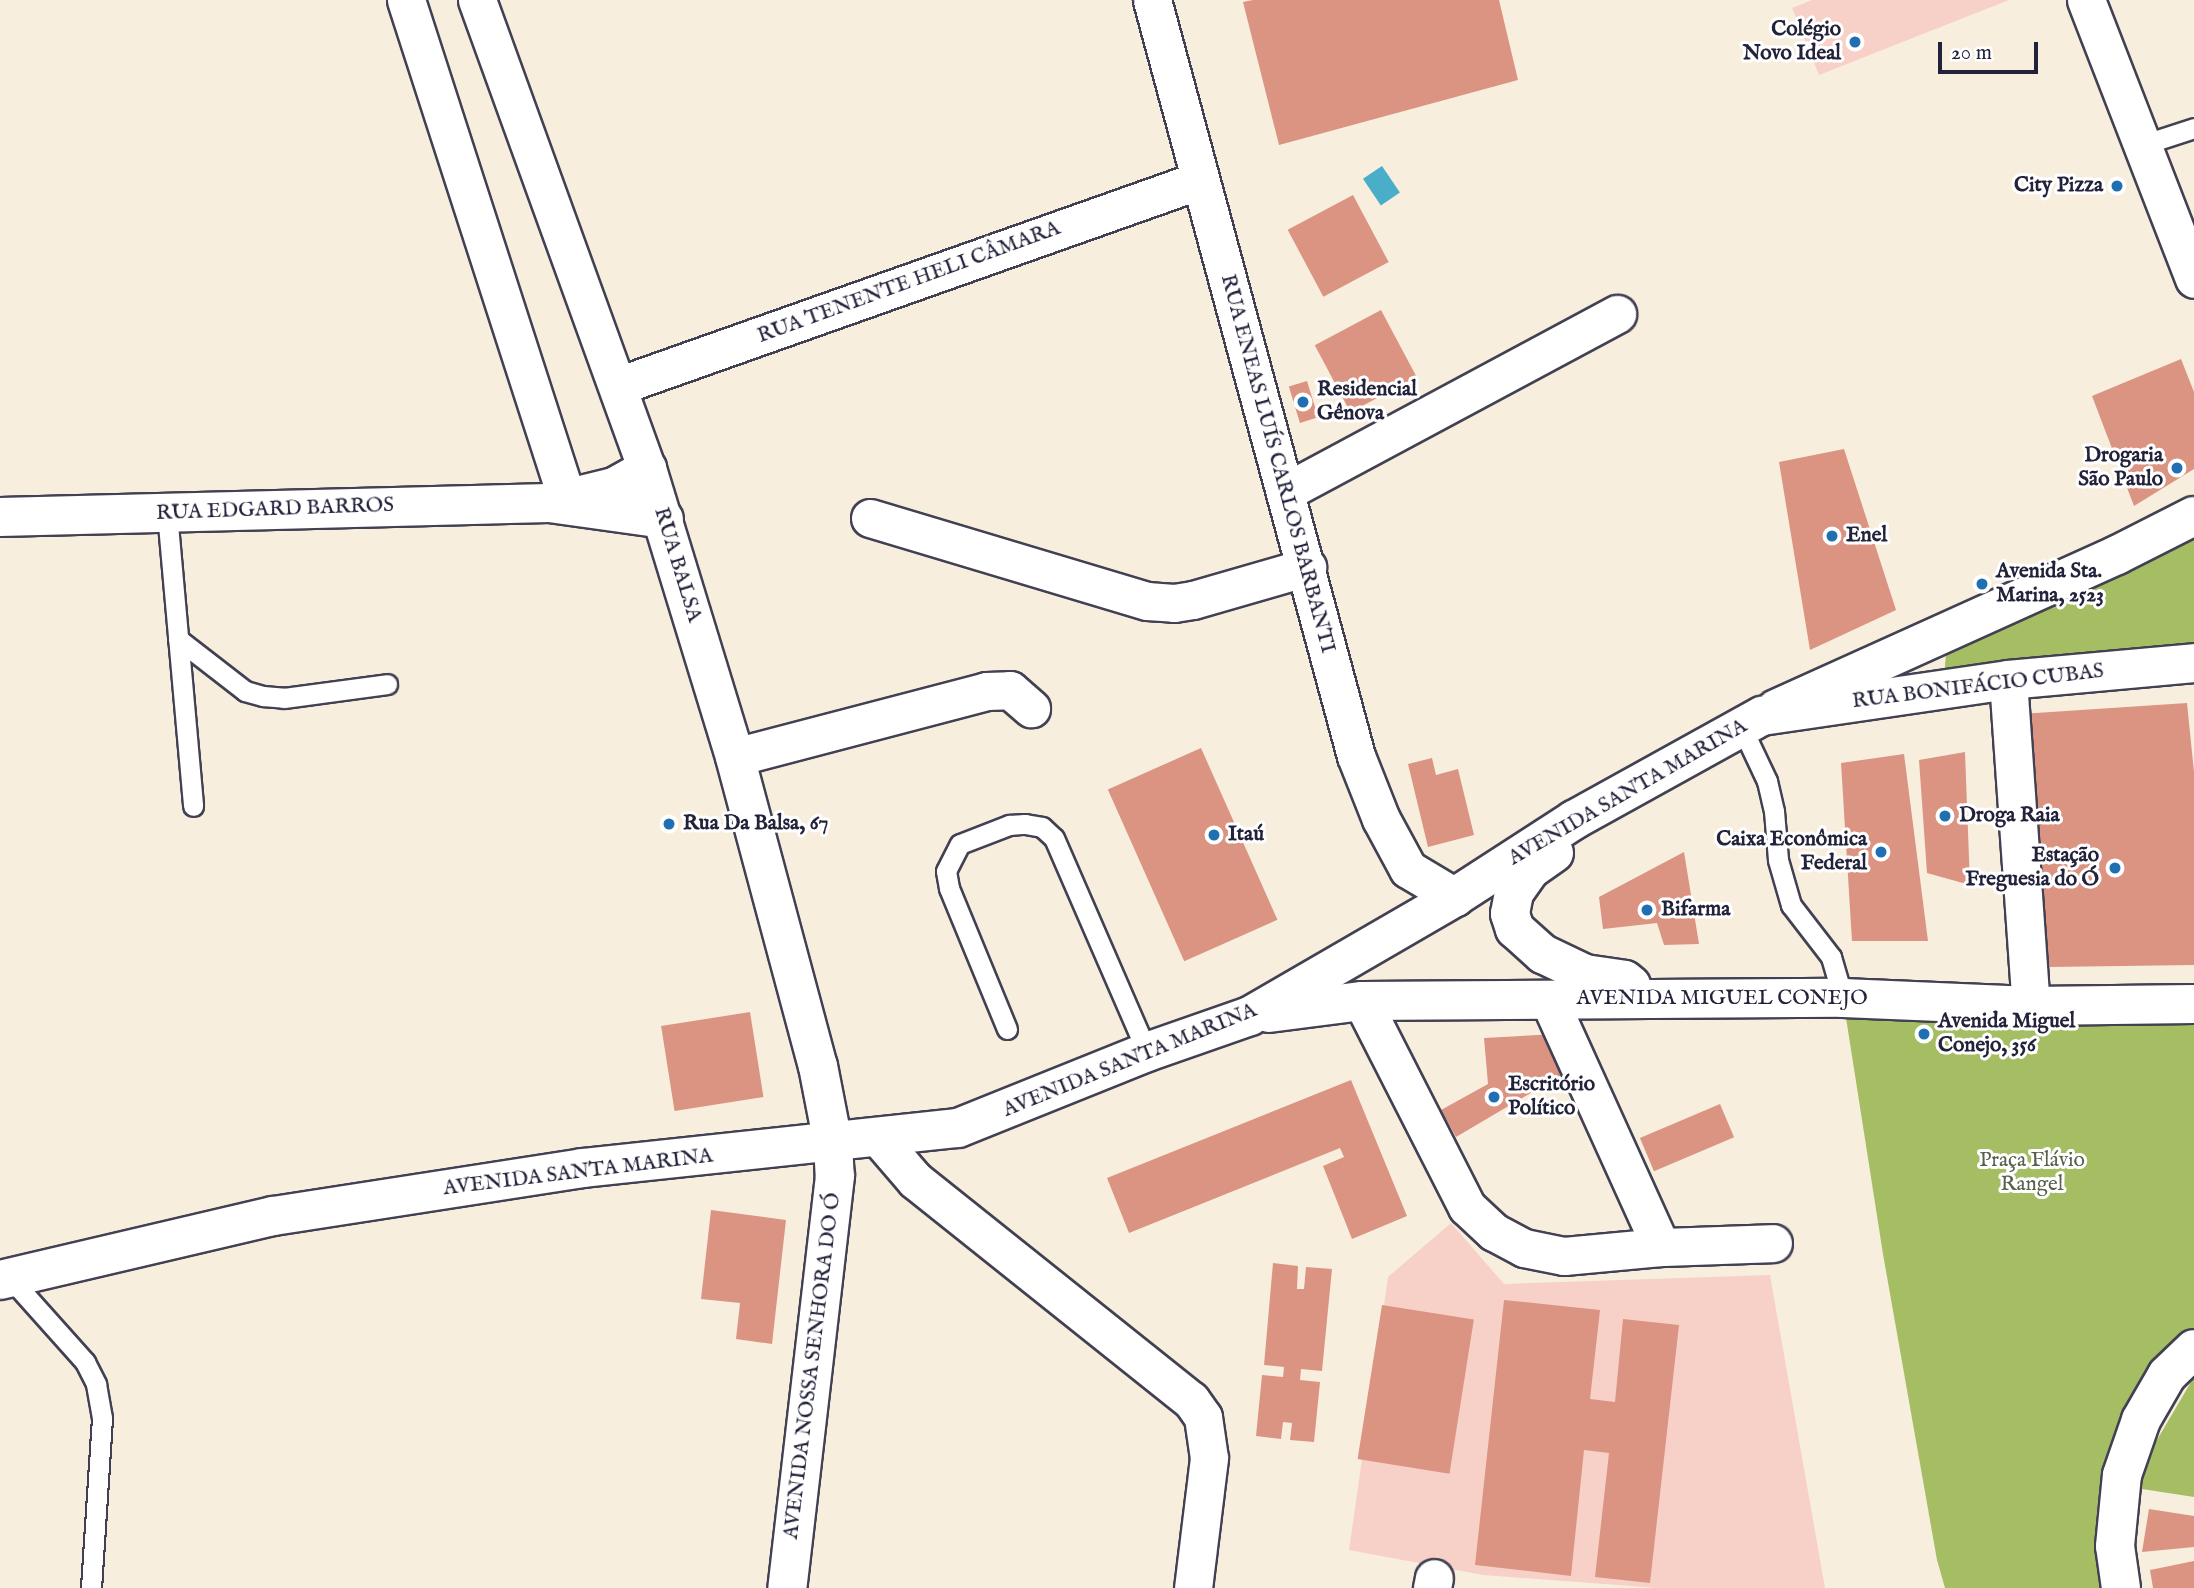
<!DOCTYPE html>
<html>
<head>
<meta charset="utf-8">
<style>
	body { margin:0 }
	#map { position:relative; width:2194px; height:1588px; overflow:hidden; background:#f8eede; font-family:"IM FELL English",serif }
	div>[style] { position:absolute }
	.built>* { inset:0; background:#f7d1c7 }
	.green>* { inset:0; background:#a5be64 }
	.water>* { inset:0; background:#4aaec9; transform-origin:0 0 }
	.building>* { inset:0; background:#db9482; transform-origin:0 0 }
	.roads { filter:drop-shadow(2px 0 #424153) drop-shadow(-2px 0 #424153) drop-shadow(0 2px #424153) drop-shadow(0 -2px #424153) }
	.service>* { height:19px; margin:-9.5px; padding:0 9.5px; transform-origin:9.5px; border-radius:9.5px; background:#fff }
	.minor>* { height:37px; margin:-18.5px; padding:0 18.5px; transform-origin:18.5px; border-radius:18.5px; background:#fff }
	.tertiary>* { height:38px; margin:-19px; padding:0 19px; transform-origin:19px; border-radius:19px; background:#fff }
	.secondary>* { height:38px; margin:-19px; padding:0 19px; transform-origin:19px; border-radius:19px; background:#fff }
	.dots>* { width:19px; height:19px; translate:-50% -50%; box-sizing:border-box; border:4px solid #fff; border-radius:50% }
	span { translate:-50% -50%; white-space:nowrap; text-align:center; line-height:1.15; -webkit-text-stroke:6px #fff; paint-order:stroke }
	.poi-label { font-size:21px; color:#22223b; font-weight:700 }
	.right { translate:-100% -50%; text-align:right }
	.left { translate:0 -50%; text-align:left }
	.street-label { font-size:21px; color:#22223b }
	.park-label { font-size:21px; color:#56604b }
	.scale { position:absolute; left:1938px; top:42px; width:100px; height:32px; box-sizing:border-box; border:4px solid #22223b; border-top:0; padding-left:9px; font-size:21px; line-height:24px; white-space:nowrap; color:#22223b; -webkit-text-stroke:5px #fff; paint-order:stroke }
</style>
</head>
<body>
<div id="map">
	<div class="built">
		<i style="clip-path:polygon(1812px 0,2009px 0,1819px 75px,1792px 8px)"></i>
		<i style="clip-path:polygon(1451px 1223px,1504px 1284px,1770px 1275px,1825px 1588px,1657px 1588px,1483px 1575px,1349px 1550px,1388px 1277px)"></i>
	</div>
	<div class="green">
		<i style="clip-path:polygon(2194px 517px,2194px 663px,1944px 677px,1948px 631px)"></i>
		<i style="clip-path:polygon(1844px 1005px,2194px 1007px,2194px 1349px,2131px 1484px,2194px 1377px,2194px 1497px,2129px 1487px,2121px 1588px,1945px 1588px,1937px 1560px,1883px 1254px)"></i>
	</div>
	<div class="water">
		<i style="left:1382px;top:166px;width:32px;height:23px;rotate:56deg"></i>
	</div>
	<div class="building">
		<i style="clip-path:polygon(1253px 0,1499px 0,1518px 80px,1279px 145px,1243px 2px)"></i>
		<i style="left:1353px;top:195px;width:76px;height:74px;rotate:62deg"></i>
		<i style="left:1381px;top:310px;width:76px;height:75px;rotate:62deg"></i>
		<i style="clip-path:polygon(2181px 359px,2194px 392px,2194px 469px,2134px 506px,2092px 396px)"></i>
		<i style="left:1307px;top:381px;width:38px;height:19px;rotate:73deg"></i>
		<i style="clip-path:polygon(1844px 449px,1896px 610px,1810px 650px,1779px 462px)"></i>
		<i style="clip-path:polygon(2187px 703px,2194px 772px,2194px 965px,2048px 967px,2020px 714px)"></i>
		<i style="left:1201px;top:748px;width:188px;height:102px;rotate:66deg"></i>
		<i style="clip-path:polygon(1965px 752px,1970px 885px,1927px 873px,1919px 760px)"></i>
		<i style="clip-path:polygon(1904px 754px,1928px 941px,1852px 941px,1841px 763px)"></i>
		<i style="clip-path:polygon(1432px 758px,1436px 775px,1458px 769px,1474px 835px,1428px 847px,1408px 764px)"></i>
		<i style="clip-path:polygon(1684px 852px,1699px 944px,1664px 945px,1657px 923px,1603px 929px,1599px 897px)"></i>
		<i style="left:750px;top:1012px;width:86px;height:90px;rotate:81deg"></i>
		<i style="clip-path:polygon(1556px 1034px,1573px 1068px,1456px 1137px,1441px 1110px,1488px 1084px,1484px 1038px)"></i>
		<i style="clip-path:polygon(1351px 1080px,1407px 1216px,1352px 1239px,1323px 1166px,1344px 1157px,1340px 1148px,1129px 1233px,1107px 1178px)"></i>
		<i style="left:1720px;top:1104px;width:36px;height:87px;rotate:67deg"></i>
		<i style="clip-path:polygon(711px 1210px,786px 1220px,772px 1344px,736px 1339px,740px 1303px,701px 1299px)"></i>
		<i style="clip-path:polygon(1273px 1263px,1298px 1266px,1297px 1289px,1304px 1289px,1306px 1267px,1332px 1269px,1322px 1371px,1301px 1369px,1300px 1380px,1320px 1382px,1314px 1442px,1290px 1440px,1292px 1423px,1283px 1422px,1281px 1439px,1256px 1436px,1262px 1375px,1283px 1377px,1284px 1367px,1264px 1365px)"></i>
		<i style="clip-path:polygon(1504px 1300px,1600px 1310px,1590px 1399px,1615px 1402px,1623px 1319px,1679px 1325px,1650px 1583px,1595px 1577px,1609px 1453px,1584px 1450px,1571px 1576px,1475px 1565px)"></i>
		<i style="left:1382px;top:1305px;width:93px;height:156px;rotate:9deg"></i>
		<i style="clip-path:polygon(2149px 1509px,2194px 1516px,2194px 1547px,2142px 1552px)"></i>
		<i style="clip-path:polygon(2194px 1561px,2194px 1588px,2153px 1588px,2150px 1570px)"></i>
	</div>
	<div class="roads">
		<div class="service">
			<i style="left:2142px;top:145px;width:55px;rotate:-18.1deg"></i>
			<i style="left:167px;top:513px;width:294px;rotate:84.9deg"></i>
			<i style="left:178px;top:639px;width:85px;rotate:37.8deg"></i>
			<i style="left:245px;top:691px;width:19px;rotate:16deg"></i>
			<i style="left:263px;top:696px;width:21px;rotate:5deg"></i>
			<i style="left:284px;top:698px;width:104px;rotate:-7.7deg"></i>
			<i style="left:1741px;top:726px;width:61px;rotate:64.7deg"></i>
			<i style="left:1767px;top:781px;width:31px;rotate:77deg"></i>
			<i style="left:1774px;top:811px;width:49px;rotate:85.3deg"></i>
			<i style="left:1778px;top:860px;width:47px;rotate:73.9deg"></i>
			<i style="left:1791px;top:905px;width:66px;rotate:52.4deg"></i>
			<i style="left:1831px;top:957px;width:43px;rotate:73.7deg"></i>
			<i style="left:1007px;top:1029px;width:152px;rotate:-112.4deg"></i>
			<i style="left:949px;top:888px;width:17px;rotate:-100deg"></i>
			<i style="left:946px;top:871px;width:30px;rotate:-63deg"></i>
			<i style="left:960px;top:844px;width:53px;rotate:-21.2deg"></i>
			<i style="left:1009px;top:825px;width:16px;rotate:-4deg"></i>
			<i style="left:1025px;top:824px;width:17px;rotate:10deg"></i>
			<i style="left:1042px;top:827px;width:16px;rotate:43deg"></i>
			<i style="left:1054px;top:838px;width:233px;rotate:66.5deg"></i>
			<i style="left:10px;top:1278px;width:113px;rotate:48.2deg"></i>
			<i style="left:85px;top:1362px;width:25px;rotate:63deg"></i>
			<i style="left:96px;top:1384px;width:35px;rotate:80deg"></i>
			<i style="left:102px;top:1418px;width:170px;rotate:93.7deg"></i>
		</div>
		<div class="minor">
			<i style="left:406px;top:0;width:524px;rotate:72.12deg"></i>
			<i style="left:477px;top:0;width:499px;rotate:70.1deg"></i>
			<i style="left:1152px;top:0;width:783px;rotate:74.9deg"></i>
			<i style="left:1356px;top:756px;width:68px;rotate:68.4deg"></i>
			<i style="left:1381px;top:819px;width:57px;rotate:61.6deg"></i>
			<i style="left:1408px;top:869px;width:55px;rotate:30.8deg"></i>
			<i style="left:2086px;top:0;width:299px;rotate:68.8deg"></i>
			<i style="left:618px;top:386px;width:617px;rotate:-19.49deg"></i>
			<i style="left:1285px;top:492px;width:377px;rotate:-28.2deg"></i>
			<i style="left:870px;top:518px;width:289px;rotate:16.7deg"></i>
			<i style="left:1147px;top:601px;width:27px;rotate:4deg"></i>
			<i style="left:1174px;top:603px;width:19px;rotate:-9deg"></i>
			<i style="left:1193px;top:600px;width:119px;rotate:-16.1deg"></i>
			<i style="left:2008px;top:680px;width:327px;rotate:86deg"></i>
			<i style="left:735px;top:757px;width:260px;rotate:-14.7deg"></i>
			<i style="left:986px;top:691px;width:24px;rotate:-2deg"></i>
			<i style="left:1010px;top:690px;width:28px;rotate:41deg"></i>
			<i style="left:1362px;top:1001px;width:231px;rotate:63deg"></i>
			<i style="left:1467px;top:1207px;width:37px;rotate:43deg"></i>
			<i style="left:1494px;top:1232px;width:34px;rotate:28deg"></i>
			<i style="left:1524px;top:1248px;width:41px;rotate:11.3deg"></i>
			<i style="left:1564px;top:1256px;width:97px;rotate:-5.3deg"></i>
			<i style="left:1661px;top:1247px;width:271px;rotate:-114.4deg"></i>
			<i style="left:878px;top:1137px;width:57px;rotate:49.3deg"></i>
			<i style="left:915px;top:1180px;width:353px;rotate:38.6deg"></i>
			<i style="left:1191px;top:1400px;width:21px;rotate:55deg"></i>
			<i style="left:1203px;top:1417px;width:41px;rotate:81.7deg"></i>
			<i style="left:1209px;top:1458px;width:131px;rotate:97deg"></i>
			<i style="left:1661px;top:1247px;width:112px;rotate:-2deg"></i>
			<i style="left:1432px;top:1588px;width:10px;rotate:-79deg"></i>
		</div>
		<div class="tertiary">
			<i style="left:1776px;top:709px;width:374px;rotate:-24.3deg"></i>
			<i style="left:2117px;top:555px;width:86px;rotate:-26.9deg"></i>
			<i style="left:2121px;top:1588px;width:42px;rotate:-98.1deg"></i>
			<i style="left:2115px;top:1546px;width:71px;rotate:-84.4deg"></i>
			<i style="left:2122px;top:1475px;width:58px;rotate:-70.9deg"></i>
			<i style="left:2141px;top:1420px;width:52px;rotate:-60deg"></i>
			<i style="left:2167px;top:1375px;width:37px;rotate:-44deg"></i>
		</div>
		<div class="secondary">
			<i style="left:549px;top:503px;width:67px;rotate:-13.8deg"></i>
			<i style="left:614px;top:487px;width:38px;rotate:-29deg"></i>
			<i style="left:647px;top:469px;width:301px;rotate:73deg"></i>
			<i style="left:735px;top:757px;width:320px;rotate:75deg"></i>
			<i style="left:818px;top:1066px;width:78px;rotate:79deg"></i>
			<i style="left:833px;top:1143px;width:33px;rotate:87deg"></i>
			<i style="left:835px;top:1176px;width:415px;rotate:96.6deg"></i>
			<i style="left:0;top:517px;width:549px;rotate:-1.46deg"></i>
			<i style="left:549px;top:503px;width:116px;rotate:7.9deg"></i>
			<i style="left:1554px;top:853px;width:29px;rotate:145deg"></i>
			<i style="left:1530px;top:870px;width:28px;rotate:125deg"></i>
			<i style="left:1514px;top:893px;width:21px;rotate:101deg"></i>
			<i style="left:1510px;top:914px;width:16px;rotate:72deg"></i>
			<i style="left:1515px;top:929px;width:38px;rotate:42deg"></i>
			<i style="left:1543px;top:954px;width:47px;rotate:25.5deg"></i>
			<i style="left:1585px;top:974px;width:40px;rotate:8.5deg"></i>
			<i style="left:1625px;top:980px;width:8px;rotate:40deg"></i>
			<i style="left:1269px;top:1013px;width:94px;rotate:-7.4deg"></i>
			<i style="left:1362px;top:1001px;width:481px;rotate:-0.4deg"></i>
			<i style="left:1843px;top:998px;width:188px;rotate:2.4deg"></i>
			<i style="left:2031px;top:1006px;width:163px;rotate:-0.7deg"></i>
			<i style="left:0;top:1280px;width:280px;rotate:-13.2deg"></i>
			<i style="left:273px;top:1216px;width:313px;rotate:-8.8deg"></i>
			<i style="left:582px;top:1168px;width:378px;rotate:-6.1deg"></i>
			<i style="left:958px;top:1128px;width:204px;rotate:-21.9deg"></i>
			<i style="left:1147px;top:1052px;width:109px;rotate:-19.3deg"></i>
			<i style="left:1250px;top:1016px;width:237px;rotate:-30.1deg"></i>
			<i style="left:1455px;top:897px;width:142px;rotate:-32.9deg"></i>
			<i style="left:1574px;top:820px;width:215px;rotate:-29deg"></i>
			<i style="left:1762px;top:716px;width:249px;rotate:-8.3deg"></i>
			<i style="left:2008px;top:680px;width:187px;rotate:-5.2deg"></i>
		</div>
	</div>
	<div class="dots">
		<i style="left:1855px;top:42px;background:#1f6fb2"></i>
		<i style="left:2117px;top:186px;background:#1f6fb2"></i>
		<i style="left:1303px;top:402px;background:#1f6fb2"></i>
		<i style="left:2177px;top:468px;background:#1f6fb2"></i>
		<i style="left:1832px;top:536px;background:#1f6fb2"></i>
		<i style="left:1982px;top:584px;background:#1f6fb2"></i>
		<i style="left:1945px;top:816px;background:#1f6fb2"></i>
		<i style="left:669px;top:824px;background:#1f6fb2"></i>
		<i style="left:1214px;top:835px;background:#1f6fb2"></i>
		<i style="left:1881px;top:852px;background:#1f6fb2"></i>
		<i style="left:2115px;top:868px;background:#1f6fb2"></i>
		<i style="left:1647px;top:910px;background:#1f6fb2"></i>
		<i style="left:1924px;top:1034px;background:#1f6fb2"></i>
		<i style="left:1494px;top:1097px;background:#1f6fb2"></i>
	</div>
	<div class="poi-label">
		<span class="right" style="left:1841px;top:42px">Colégio<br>Novo Ideal</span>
		<span class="right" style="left:2103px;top:186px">City Pizza</span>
		<span class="left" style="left:1317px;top:402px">Residencial<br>Gênova</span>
		<span class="right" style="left:2163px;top:468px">Drogaria<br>São Paulo</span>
		<span class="left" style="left:1846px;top:536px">Enel</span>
		<span class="left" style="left:1996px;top:584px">Avenida Sta.<br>Marina, 2523</span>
		<span class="left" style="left:1959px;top:816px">Droga Raia</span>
		<span class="left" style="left:683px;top:824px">Rua Da Balsa, 67</span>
		<span class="left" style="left:1228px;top:835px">Itaú</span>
		<span class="right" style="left:1867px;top:852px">Caixa Econômica<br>Federal</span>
		<span class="right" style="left:2099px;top:868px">Estação<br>Freguesia do Ó</span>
		<span class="left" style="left:1661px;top:910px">Bifarma</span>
		<span class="left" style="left:1938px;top:1034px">Avenida Miguel<br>Conejo, 356</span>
		<span class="left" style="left:1508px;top:1097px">Escritório<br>Político</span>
	</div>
	<div class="street-label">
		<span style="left:909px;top:283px;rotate:-20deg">RUA TENENTE HELI CÂMARA</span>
		<span style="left:1277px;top:464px;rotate:75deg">RUA ENEAS LUÍS CARLOS BARBANTI</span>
		<span style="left:275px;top:510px;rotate:-2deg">RUA EDGARD BARROS</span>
		<span style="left:677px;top:565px;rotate:73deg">RUA BALSA</span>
		<span style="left:1978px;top:687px;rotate:-7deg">RUA BONIFÁCIO CUBAS</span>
		<span style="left:1628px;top:793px;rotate:-30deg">AVENIDA SANTA MARINA</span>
		<span style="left:1722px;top:999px">AVENIDA MIGUEL CONEJO</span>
		<span style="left:1130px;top:1061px;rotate:-22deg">AVENIDA SANTA MARINA</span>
		<span style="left:578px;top:1173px;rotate:-7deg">AVENIDA SANTA MARINA</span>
		<span style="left:813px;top:1366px;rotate:-83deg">AVENIDA NOSSA SENHORA DO Ó</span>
	</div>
	<div class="park-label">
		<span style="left:2032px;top:1173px">Praça Flávio<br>Rangel</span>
	</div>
	<div class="scale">20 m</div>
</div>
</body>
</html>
